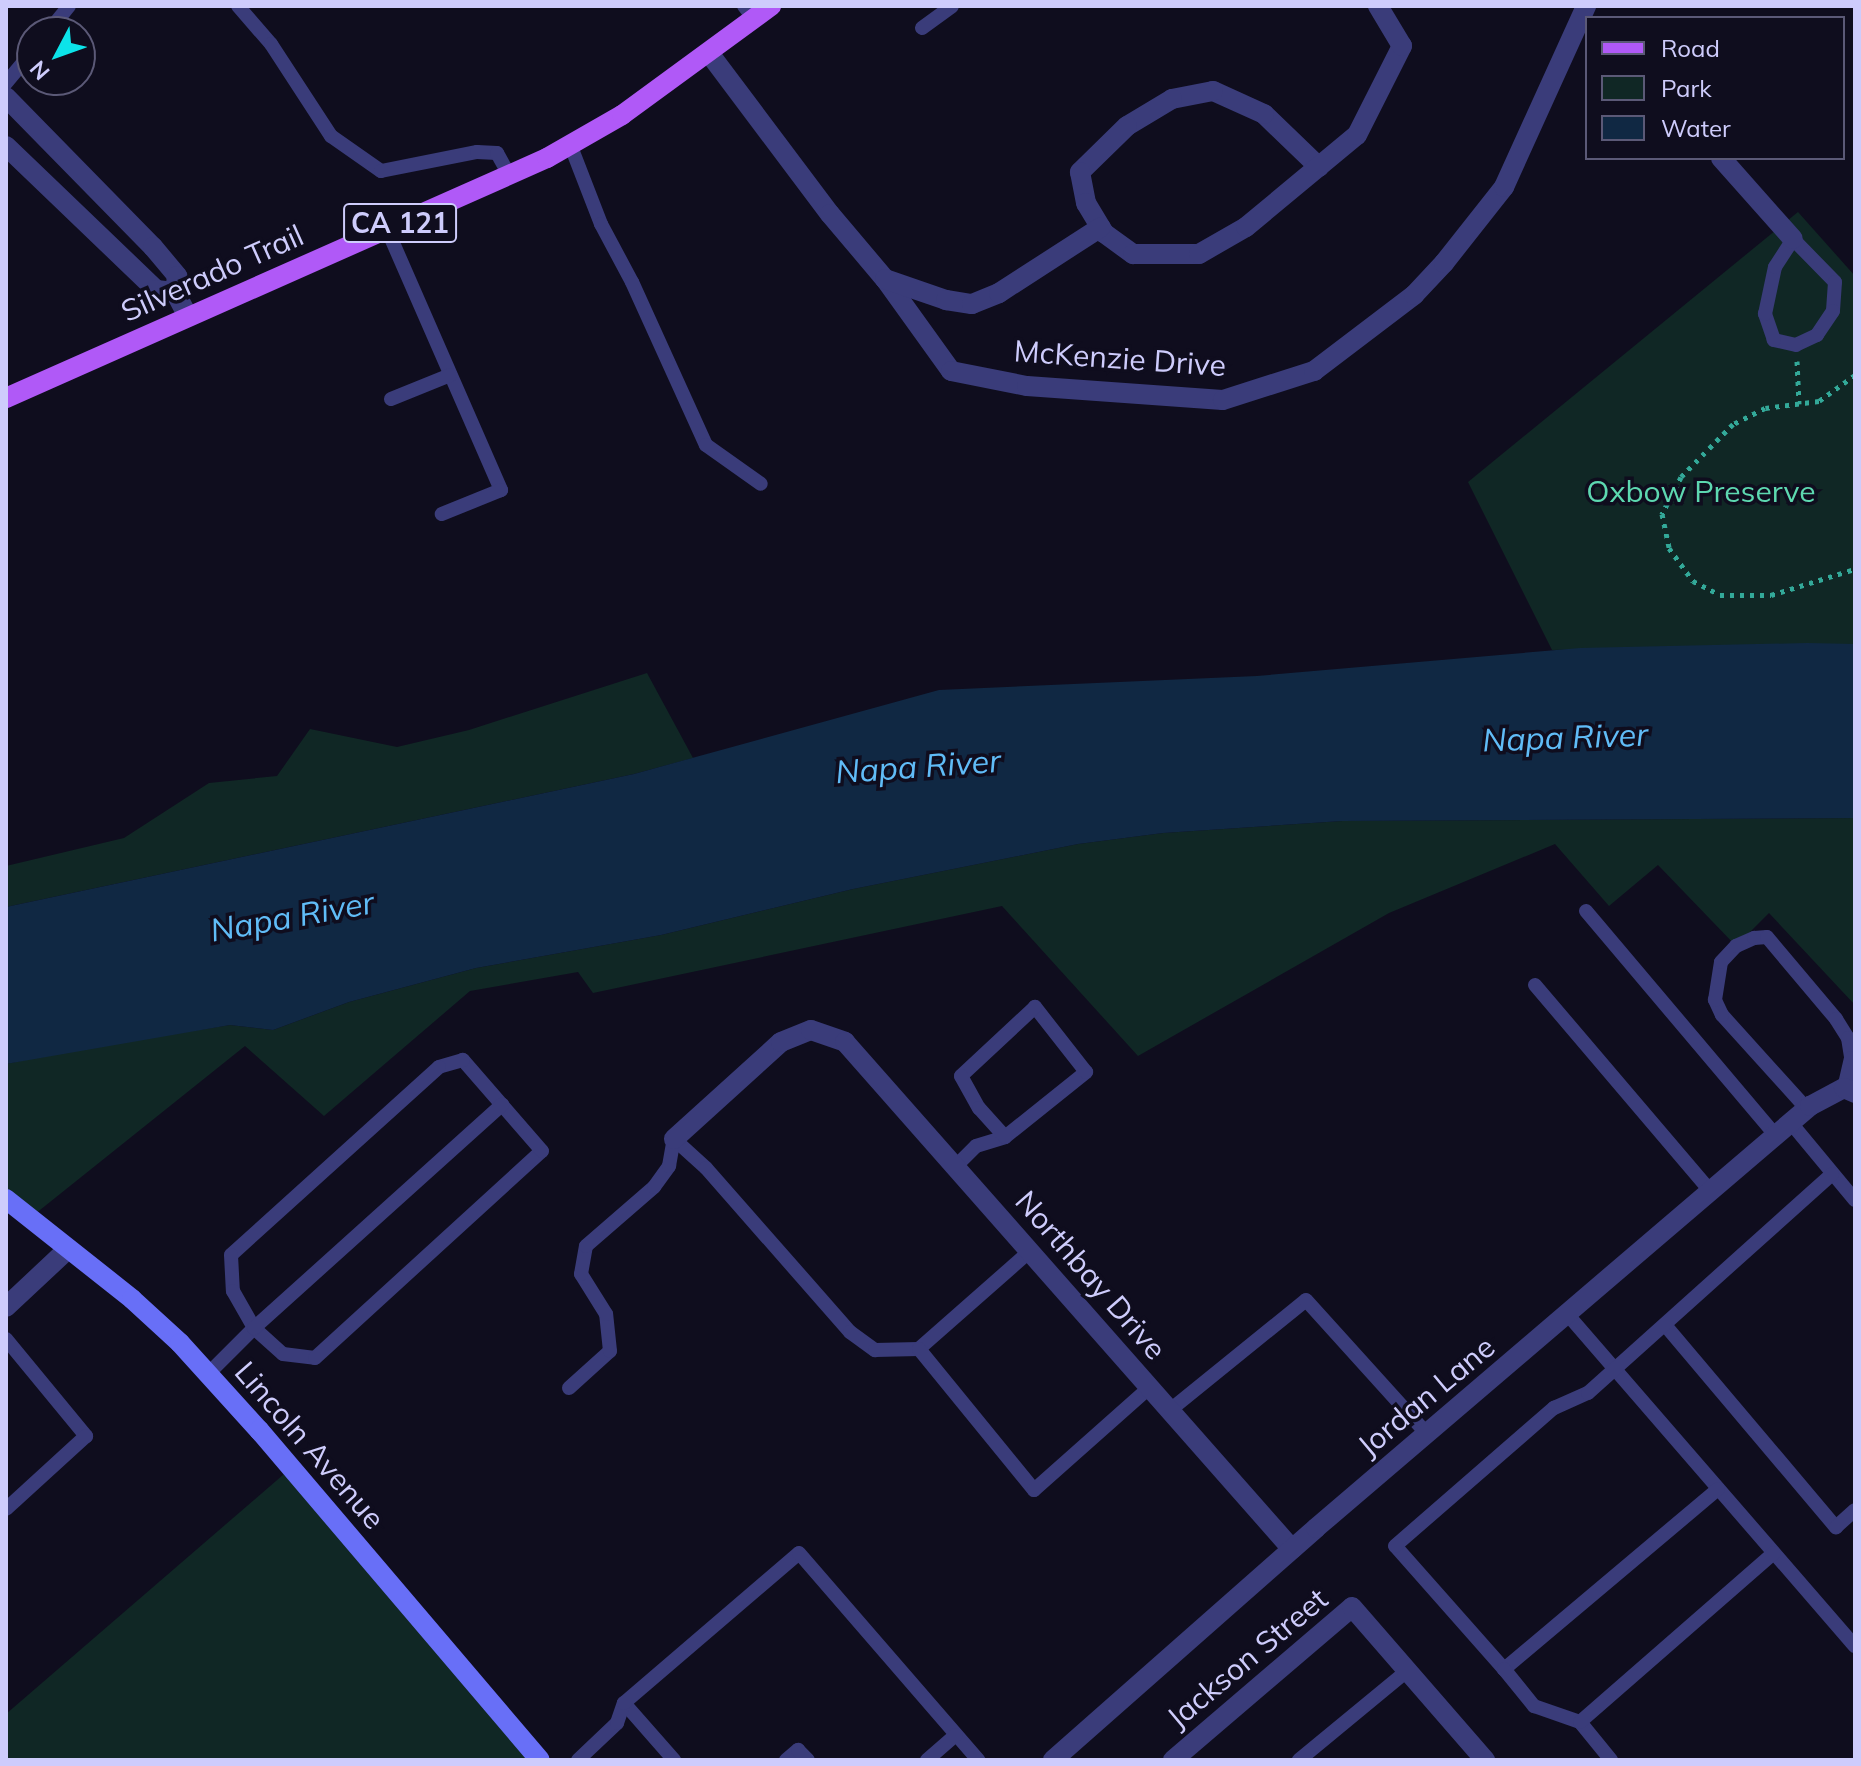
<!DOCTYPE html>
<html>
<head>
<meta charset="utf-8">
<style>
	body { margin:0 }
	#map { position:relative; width:1861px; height:1766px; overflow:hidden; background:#0f0d1e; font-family:Mulish,sans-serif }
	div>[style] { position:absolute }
	.green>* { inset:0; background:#102725 }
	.water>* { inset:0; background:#102843 }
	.path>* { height:5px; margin-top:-2.5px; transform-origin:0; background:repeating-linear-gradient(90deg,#33a999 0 4px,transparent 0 10px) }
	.service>* { height:14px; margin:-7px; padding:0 7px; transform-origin:7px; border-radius:7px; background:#3a3c7a }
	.minor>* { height:20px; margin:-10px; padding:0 10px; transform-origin:10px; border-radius:10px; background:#3a3c7a }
	.secondary>* { height:20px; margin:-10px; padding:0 10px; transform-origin:10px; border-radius:10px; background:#686ff7 }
	.primary>* { height:20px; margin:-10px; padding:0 10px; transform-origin:10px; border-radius:10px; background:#b059f7 }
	span { translate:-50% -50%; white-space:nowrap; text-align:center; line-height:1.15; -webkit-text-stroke:7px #0f0d1e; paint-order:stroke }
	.shield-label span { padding:2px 6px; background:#0f0d1e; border:2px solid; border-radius:6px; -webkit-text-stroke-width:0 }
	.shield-label { font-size:28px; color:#ceccfc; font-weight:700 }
	.street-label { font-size:30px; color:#ceccfc }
	.park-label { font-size:30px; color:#5dd8b0 }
	.water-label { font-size:32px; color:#60bcf7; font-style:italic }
	.frame { position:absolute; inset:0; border:8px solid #ceccfc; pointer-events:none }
	.legend { position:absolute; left:1585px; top:16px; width:260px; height:144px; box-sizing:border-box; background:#0f0d1e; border:2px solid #5b5977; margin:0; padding:10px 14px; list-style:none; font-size:24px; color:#ceccfc }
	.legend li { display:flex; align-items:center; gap:16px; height:40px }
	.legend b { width:40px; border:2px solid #5b5977 }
	.north { position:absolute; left:16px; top:16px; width:80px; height:80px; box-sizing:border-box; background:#0f0d1e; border:2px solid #5b5977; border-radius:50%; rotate:229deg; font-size:22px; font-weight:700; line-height:32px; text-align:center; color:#ceccfc }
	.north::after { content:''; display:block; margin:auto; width:28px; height:36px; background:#0ce3e9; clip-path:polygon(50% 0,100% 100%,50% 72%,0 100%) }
</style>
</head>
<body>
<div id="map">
	<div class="green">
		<i style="clip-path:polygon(1798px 212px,1855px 276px,1855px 644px,1552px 650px,1468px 482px)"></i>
		<i style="clip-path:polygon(647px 673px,693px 758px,634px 774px,6px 907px,6px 866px,124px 838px,209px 783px,277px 776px,310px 729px,397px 747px,469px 730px)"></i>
		<i style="clip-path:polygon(1855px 818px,1855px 1005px,1769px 913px,1736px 946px,1658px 865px,1609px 906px,1555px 844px,1389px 913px,1138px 1056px,1002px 906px,593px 993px,578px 972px,470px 991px,324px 1116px,245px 1046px,30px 1218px,6px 1199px,6px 1064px,72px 1050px,230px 1025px,273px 1030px,349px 1002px,476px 968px,661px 935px,853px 889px,1078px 844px,1163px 833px,1342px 821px)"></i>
		<i style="clip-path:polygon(291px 1468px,540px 1760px,6px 1760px,6px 1714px)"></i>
	</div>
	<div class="water">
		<i style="clip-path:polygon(1807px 643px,1855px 644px,1855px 818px,1342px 821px,1163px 833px,1078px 844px,853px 889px,661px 935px,476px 968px,349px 1002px,273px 1030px,230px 1025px,6px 1064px,6px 907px,634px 774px,939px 690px,1257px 676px,1580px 648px)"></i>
	</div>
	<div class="path">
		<i style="left:1797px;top:361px;width:43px;rotate:87.3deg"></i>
		<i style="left:1855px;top:375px;width:44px;rotate:144.2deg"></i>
		<i style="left:1819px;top:401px;width:54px;rotate:172.6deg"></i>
		<i style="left:1765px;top:408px;width:36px;rotate:153deg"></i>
		<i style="left:1733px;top:424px;width:74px;rotate:134.5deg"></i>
		<i style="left:1681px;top:477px;width:42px;rotate:117.2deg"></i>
		<i style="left:1662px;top:514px;width:35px;rotate:78deg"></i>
		<i style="left:1669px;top:548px;width:41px;rotate:54deg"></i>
		<i style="left:1693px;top:581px;width:30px;rotate:27deg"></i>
		<i style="left:1720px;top:595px;width:51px"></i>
		<i style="left:1771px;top:595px;width:88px;rotate:-17.2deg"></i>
	</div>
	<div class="service">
		<i style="left:238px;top:6px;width:50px;rotate:49deg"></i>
		<i style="left:271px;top:44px;width:110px;rotate:56.9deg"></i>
		<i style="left:331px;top:136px;width:61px;rotate:35deg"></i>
		<i style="left:381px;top:171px;width:98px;rotate:-11.2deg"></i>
		<i style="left:477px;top:152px;width:20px;rotate:3deg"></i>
		<i style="left:497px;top:153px;width:25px;rotate:61deg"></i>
		<i style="left:744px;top:6px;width:16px;rotate:52deg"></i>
		<i style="left:922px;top:28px;width:37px;rotate:-36deg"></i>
		<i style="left:48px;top:32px;width:33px;rotate:-51deg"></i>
		<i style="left:6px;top:83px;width:40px;rotate:-50deg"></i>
		<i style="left:570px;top:144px;width:86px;rotate:68.8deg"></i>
		<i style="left:601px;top:224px;width:66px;rotate:61.9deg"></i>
		<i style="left:632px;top:282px;width:179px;rotate:65.6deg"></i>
		<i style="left:706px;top:445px;width:67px;rotate:35.3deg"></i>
		<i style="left:387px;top:229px;width:285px;rotate:66.4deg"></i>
		<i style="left:501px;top:490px;width:64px;rotate:157.9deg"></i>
		<i style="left:1793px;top:239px;width:60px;rotate:45.7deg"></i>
		<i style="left:1835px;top:282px;width:29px;rotate:94deg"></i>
		<i style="left:1833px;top:311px;width:29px;rotate:124deg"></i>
		<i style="left:1817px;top:335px;width:23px;rotate:155deg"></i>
		<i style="left:1796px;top:345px;width:23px;rotate:-167deg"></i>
		<i style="left:1774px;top:340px;width:28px;rotate:-109deg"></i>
		<i style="left:1765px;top:314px;width:48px;rotate:-78deg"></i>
		<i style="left:1775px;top:267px;width:33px;rotate:-57deg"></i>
		<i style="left:391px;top:399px;width:64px;rotate:-22.1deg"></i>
		<i style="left:1586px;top:911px;width:294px;rotate:49.8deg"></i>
		<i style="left:1535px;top:985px;width:272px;rotate:49.6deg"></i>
		<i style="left:1807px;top:1109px;width:127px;rotate:-132.1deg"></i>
		<i style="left:1722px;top:1015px;width:17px;rotate:-115deg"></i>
		<i style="left:1715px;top:1000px;width:38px;rotate:-81deg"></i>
		<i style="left:1721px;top:962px;width:22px;rotate:-47deg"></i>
		<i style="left:1736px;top:946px;width:20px;rotate:-24deg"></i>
		<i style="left:1754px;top:938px;width:13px;rotate:-4deg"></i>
		<i style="left:1767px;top:937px;width:107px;rotate:49.9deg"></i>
		<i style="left:1836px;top:1019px;width:22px;rotate:58deg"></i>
		<i style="left:1848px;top:1038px;width:20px;rotate:81deg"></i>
		<i style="left:1851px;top:1058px;width:31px;rotate:103deg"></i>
		<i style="left:1791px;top:1123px;width:100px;rotate:50.3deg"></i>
		<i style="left:674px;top:1139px;width:43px;rotate:42.2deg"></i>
		<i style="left:706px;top:1168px;width:218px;rotate:48.7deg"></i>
		<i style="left:850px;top:1332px;width:31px;rotate:36deg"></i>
		<i style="left:875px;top:1350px;width:44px;rotate:-1.3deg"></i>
		<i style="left:956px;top:1166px;width:28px;rotate:-45deg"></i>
		<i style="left:976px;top:1146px;width:30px;rotate:-17deg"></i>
		<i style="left:1005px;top:1137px;width:104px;rotate:-38.7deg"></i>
		<i style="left:1086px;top:1072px;width:83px;rotate:-128.1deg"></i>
		<i style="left:1035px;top:1007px;width:101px;rotate:137deg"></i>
		<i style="left:961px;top:1076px;width:37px;rotate:61deg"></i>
		<i style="left:979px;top:1108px;width:39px;rotate:48deg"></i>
		<i style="left:1030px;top:1251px;width:148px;rotate:138.6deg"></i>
		<i style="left:919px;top:1349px;width:182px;rotate:50.8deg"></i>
		<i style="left:1034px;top:1490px;width:154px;rotate:-41.6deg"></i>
		<i style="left:1568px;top:1315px;width:438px;rotate:49.1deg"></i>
		<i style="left:1665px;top:1325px;width:265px;rotate:49.8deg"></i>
		<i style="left:1836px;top:1527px;width:25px;rotate:-42deg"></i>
		<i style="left:6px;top:1339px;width:126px;rotate:50.5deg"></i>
		<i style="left:86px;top:1436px;width:108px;rotate:137.6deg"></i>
		<i style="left:209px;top:1373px;width:64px;rotate:-45deg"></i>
		<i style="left:254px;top:1328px;width:39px;rotate:42deg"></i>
		<i style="left:283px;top:1354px;width:32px;rotate:7deg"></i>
		<i style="left:315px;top:1358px;width:307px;rotate:-42.4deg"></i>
		<i style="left:542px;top:1151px;width:121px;rotate:-131deg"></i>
		<i style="left:463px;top:1060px;width:25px;rotate:164deg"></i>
		<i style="left:439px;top:1067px;width:280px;rotate:137.9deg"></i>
		<i style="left:231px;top:1255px;width:36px;rotate:87deg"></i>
		<i style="left:233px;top:1291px;width:43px;rotate:60.4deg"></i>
		<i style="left:254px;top:1328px;width:334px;rotate:-42deg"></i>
		<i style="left:569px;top:1388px;width:55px;rotate:-42.1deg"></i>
		<i style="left:610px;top:1351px;width:37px;rotate:-96deg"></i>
		<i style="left:606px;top:1314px;width:47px;rotate:-122deg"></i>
		<i style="left:581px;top:1274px;width:28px;rotate:-80deg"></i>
		<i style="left:586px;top:1246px;width:90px;rotate:-40.9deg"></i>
		<i style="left:654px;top:1187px;width:26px;rotate:-54deg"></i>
		<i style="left:669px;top:1166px;width:27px;rotate:-80deg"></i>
		<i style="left:1169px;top:1411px;width:176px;rotate:-39deg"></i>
		<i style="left:1306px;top:1300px;width:181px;rotate:47.9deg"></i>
		<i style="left:1718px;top:1489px;width:280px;rotate:139.9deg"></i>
		<i style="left:1504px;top:1669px;width:164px;rotate:-131.5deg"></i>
		<i style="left:1395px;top:1546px;width:211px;rotate:-41deg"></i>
		<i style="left:1554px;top:1408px;width:37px;rotate:-24deg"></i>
		<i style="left:1588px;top:1393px;width:328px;rotate:-41.9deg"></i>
		<i style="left:1504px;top:1669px;width:48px;rotate:51deg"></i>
		<i style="left:1534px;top:1706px;width:49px;rotate:19.2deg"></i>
		<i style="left:624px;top:1703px;width:76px;rotate:48.7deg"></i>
		<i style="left:578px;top:1760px;width:54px;rotate:-43.5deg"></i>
		<i style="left:617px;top:1723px;width:21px;rotate:-71deg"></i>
		<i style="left:624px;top:1703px;width:230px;rotate:-40.6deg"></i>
		<i style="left:799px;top:1553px;width:274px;rotate:49.1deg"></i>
		<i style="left:786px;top:1760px;width:16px;rotate:-40deg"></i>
		<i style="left:798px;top:1750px;width:14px;rotate:45deg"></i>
		<i style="left:927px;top:1760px;width:38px;rotate:-41deg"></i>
		<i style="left:1299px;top:1760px;width:140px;rotate:-39.5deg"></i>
		<i style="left:1611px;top:1760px;width:49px;rotate:-129.2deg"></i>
		<i style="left:1580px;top:1722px;width:257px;rotate:-41.1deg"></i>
	</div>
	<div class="minor">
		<i style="left:709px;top:53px;width:201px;rotate:53.1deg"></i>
		<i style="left:830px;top:214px;width:85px;rotate:49.8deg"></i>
		<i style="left:885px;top:279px;width:113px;rotate:54.3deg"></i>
		<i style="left:951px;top:371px;width:77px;rotate:11.2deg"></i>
		<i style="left:1027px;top:386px;width:196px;rotate:4.1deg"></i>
		<i style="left:1223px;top:400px;width:96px;rotate:-17.7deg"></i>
		<i style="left:1314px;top:371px;width:126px;rotate:-37.2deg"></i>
		<i style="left:1414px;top:295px;width:44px;rotate:-46.8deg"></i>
		<i style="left:1444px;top:263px;width:97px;rotate:-51.7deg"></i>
		<i style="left:1504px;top:187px;width:199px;rotate:-65.6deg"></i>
		<i style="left:6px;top:97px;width:210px;rotate:45.6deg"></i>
		<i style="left:153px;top:247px;width:38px;rotate:50deg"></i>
		<i style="left:177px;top:276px;width:16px;rotate:97deg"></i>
		<i style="left:6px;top:146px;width:208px;rotate:43.8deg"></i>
		<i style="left:156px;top:290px;width:19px;rotate:6deg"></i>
		<i style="left:175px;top:292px;width:27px;rotate:62deg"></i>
		<i style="left:1721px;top:158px;width:108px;rotate:48.4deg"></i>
		<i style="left:1319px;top:167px;width:76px;rotate:-136.1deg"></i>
		<i style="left:1264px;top:114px;width:56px;rotate:-155.7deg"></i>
		<i style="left:1213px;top:91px;width:42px;rotate:169deg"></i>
		<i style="left:1172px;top:99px;width:52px;rotate:149deg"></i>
		<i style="left:1127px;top:126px;width:66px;rotate:135.6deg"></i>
		<i style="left:1080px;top:172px;width:32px;rotate:79deg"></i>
		<i style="left:1086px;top:203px;width:35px;rotate:59deg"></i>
		<i style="left:1104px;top:233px;width:36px;rotate:36deg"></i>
		<i style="left:1133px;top:254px;width:66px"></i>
		<i style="left:1199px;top:254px;width:54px;rotate:-29.9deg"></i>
		<i style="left:1246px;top:227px;width:144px;rotate:-39.7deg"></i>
		<i style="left:1357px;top:135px;width:100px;rotate:-63.2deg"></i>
		<i style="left:1402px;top:46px;width:47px;rotate:-121deg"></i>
		<i style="left:885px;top:279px;width:65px;rotate:19deg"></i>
		<i style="left:946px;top:300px;width:26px;rotate:9deg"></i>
		<i style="left:972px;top:304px;width:29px;rotate:-22deg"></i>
		<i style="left:999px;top:293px;width:121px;rotate:-32.9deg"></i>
		<i style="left:674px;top:1139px;width:144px;rotate:-42.2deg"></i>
		<i style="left:781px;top:1042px;width:32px;rotate:-22deg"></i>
		<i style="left:811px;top:1030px;width:36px;rotate:19deg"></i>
		<i style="left:845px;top:1042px;width:676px;rotate:48.6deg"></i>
		<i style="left:6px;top:1307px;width:85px;rotate:-43.1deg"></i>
		<i style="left:1053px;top:1760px;width:351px;rotate:-41.4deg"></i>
		<i style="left:1316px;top:1528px;width:650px;rotate:-40.51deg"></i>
		<i style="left:1810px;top:1106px;width:38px;rotate:-28deg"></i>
		<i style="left:1844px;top:1088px;width:12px;rotate:24deg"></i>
		<i style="left:1173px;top:1760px;width:235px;rotate:-40.5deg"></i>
		<i style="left:1352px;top:1607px;width:203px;rotate:49deg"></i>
	</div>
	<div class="secondary">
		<i style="left:6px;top:1199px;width:161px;rotate:38.4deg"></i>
		<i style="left:132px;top:1299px;width:65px;rotate:42.5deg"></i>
		<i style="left:180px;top:1343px;width:118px;rotate:47.8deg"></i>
		<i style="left:259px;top:1430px;width:433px;rotate:49.6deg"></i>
	</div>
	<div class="primary">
		<i style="left:6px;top:398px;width:592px;rotate:-23.92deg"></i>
		<i style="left:547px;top:158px;width:86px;rotate:-29.8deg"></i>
		<i style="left:622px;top:115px;width:185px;rotate:-36.2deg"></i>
	</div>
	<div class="shield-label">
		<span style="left:400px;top:223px">CA 121</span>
	</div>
	<div class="street-label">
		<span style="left:212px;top:273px;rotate:-24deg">Silverado Trail</span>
		<span style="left:1120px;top:358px;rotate:4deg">McKenzie Drive</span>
		<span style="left:1091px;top:1275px;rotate:49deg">Northbay Drive</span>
		<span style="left:1426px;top:1396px;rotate:-40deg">Jordan Lane</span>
		<span style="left:310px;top:1445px;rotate:49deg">Lincoln Avenue</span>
		<span style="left:1247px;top:1658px;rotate:-40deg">Jackson Street</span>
	</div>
	<div class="park-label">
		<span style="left:1701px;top:491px">Oxbow Preserve</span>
	</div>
	<div class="water-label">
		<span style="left:1565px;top:737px;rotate:-2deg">Napa River</span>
		<span style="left:918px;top:766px;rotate:-4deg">Napa River</span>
		<span style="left:292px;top:916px;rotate:-10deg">Napa River</span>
	</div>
	<div class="frame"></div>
	<ul class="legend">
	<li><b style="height:10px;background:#b059f7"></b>Road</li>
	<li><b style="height:22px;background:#102725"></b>Park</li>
	<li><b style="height:22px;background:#102843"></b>Water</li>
	</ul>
	<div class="north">N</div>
</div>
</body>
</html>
